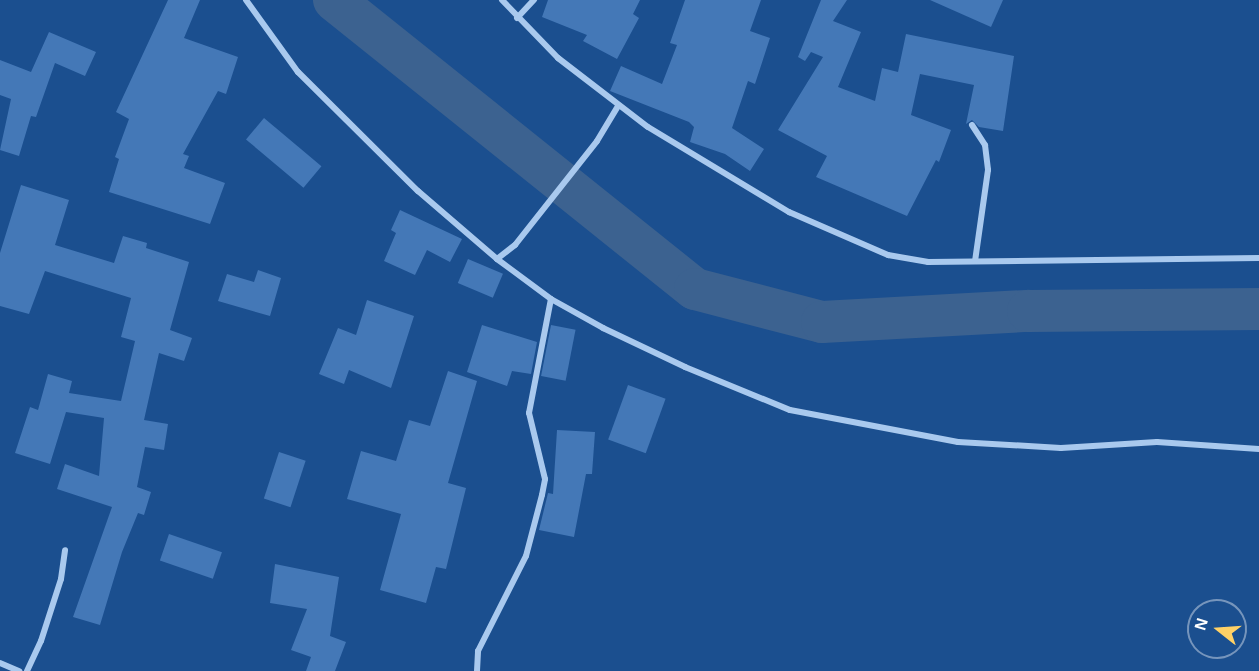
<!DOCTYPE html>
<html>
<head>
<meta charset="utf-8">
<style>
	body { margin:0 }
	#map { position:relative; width:1259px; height:671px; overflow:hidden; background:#1b4f8f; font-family:Helvetica,sans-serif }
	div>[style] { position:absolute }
	.river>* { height:42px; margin:-21px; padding:0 21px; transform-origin:21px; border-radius:21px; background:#3c6290 }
	.building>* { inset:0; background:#4478b7; transform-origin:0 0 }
	.minor>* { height:6px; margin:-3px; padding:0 3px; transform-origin:3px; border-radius:3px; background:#a9c9ee }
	span { translate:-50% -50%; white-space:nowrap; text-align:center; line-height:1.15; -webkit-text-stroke:6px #1b4f8f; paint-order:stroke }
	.north { position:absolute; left:1187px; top:599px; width:60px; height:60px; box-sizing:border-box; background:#1b4f8f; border:2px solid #7695bc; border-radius:50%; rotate:287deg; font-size:16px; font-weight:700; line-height:24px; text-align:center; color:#fff }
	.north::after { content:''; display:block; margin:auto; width:21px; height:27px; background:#ffd166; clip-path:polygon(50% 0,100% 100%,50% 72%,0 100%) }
</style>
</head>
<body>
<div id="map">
	<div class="river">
		<i style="left:334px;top:0;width:462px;rotate:38.7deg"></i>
		<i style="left:695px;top:289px;width:131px;rotate:14.6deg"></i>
		<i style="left:822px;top:322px;width:206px;rotate:-3.1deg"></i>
		<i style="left:1028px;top:311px;width:231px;rotate:-0.5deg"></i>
	</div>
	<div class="building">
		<i style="clip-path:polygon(168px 0,200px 0,184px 38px,238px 57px,226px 94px,218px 91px,183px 154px,189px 156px,184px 168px,225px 183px,210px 224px,109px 192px,119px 159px,115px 157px,129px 119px,116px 112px)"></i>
		<i style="clip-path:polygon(548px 0,640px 0,633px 14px,639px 18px,617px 59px,583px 41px,587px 35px,542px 17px)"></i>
		<i style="clip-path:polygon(685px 0,761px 0,750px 31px,770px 38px,755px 84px,748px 81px,732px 128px,764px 149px,750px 171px,725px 154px,690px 142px,694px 127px,689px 122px,610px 91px,621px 66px,662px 84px,677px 45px,670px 43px)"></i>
		<i style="clip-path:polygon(821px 0,847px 0,833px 21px,861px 32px,838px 87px,875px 101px,882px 68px,898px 72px,906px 34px,1014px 56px,1003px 131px,979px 127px,972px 120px,966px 124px,974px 85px,920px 74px,911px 115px,951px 130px,939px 162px,936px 160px,907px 216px,816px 177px,827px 156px,778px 130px,823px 57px,811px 52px,805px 61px,798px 57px)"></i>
		<i style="clip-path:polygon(930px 0,1003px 0,991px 27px)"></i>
		<i style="clip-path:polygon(49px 32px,96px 52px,85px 76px,55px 63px,36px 117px,31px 116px,19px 156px,0 150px,11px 99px,0 95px,0 60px,31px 72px)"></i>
		<i style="left:264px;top:118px;width:75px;height:28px;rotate:40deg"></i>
		<i style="clip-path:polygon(21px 185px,69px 200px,55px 245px,114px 263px,123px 236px,147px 243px,146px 248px,189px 262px,170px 330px,192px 338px,184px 361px,159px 353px,144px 420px,168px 424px,164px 450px,145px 447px,137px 487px,151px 492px,144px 515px,138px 513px,122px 552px,100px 625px,73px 617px,112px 507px,57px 489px,65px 464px,99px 476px,104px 418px,66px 412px,50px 464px,15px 453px,30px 407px,38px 410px,48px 374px,72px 381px,69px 393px,121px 401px,135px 341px,121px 337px,131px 298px,45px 271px,29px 314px,0 306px,0 253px)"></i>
		<i style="clip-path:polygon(400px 210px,462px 239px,450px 262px,427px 250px,415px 275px,384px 261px,396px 233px,391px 230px)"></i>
		<i style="left:468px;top:259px;width:38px;height:26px;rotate:23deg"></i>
		<i style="clip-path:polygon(258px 270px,281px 278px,270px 316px,218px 301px,227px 274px,254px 282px)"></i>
		<i style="clip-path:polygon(367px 300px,414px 316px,391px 388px,349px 370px,344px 384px,319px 374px,338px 328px,356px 335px)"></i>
		<i style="clip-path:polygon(482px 325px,537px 342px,531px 374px,512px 371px,507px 386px,467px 372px)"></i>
		<i style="left:551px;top:325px;width:25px;height:52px;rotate:11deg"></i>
		<i style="clip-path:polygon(448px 371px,477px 381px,448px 483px,466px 488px,446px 569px,436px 567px,426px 603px,380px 590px,401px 514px,347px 499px,361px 451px,396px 461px,409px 420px,430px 426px)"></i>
		<i style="left:628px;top:385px;width:40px;height:58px;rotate:20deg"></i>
		<i style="clip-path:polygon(557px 430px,595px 432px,592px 474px,586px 474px,574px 537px,539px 530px,548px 493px,553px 494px)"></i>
		<i style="left:279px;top:452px;width:28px;height:49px;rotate:18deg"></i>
		<i style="left:169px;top:534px;width:56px;height:28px;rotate:19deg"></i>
		<i style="clip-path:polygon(275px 564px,339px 577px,330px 636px,346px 642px,335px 671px,306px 671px,311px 657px,291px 650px,307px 609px,270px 603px)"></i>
	</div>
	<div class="minor">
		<i style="left:246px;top:0;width:89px;rotate:54.2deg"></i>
		<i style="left:298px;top:72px;width:169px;rotate:44.8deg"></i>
		<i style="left:418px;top:191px;width:104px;rotate:40.7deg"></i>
		<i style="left:497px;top:259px;width:67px;rotate:36.5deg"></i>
		<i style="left:551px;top:299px;width:60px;rotate:29.1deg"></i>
		<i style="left:603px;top:328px;width:91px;rotate:25.4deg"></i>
		<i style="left:685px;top:367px;width:113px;rotate:22.3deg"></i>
		<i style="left:790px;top:410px;width:171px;rotate:10.8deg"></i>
		<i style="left:958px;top:442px;width:103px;rotate:3.3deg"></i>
		<i style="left:1061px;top:448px;width:96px;rotate:-3.6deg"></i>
		<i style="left:1157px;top:442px;width:102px;rotate:3.9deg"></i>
		<i style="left:502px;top:0;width:81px;rotate:46deg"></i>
		<i style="left:558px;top:58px;width:113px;rotate:37.5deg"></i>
		<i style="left:648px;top:127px;width:165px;rotate:31.1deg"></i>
		<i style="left:789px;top:212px;width:108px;rotate:23.5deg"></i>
		<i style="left:888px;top:255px;width:41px;rotate:9.9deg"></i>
		<i style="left:928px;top:262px;width:331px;rotate:-0.7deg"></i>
		<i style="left:517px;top:18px;width:25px;rotate:-47deg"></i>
		<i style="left:972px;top:125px;width:24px;rotate:57deg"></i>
		<i style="left:985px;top:145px;width:25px;rotate:83deg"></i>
		<i style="left:988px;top:170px;width:92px;rotate:98.1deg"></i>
		<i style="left:497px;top:259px;width:23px;rotate:-38deg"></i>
		<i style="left:515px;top:245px;width:132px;rotate:-51.7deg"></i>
		<i style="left:597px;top:141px;width:41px;rotate:-59deg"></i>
		<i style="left:0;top:663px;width:21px;rotate:23deg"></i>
		<i style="left:27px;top:671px;width:33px;rotate:-65deg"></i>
		<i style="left:41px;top:641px;width:65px;rotate:-72.1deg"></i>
		<i style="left:61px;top:579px;width:29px;rotate:-82deg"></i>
		<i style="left:477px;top:671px;width:20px;rotate:-87deg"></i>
		<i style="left:478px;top:651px;width:106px;rotate:-63.2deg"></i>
		<i style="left:526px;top:556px;width:63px;rotate:-75.3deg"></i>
		<i style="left:542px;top:495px;width:16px;rotate:-79deg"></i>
		<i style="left:545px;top:479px;width:68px;rotate:-103.6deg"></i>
		<i style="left:529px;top:413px;width:116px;rotate:-79.1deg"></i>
	</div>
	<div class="north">N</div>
</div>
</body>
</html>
